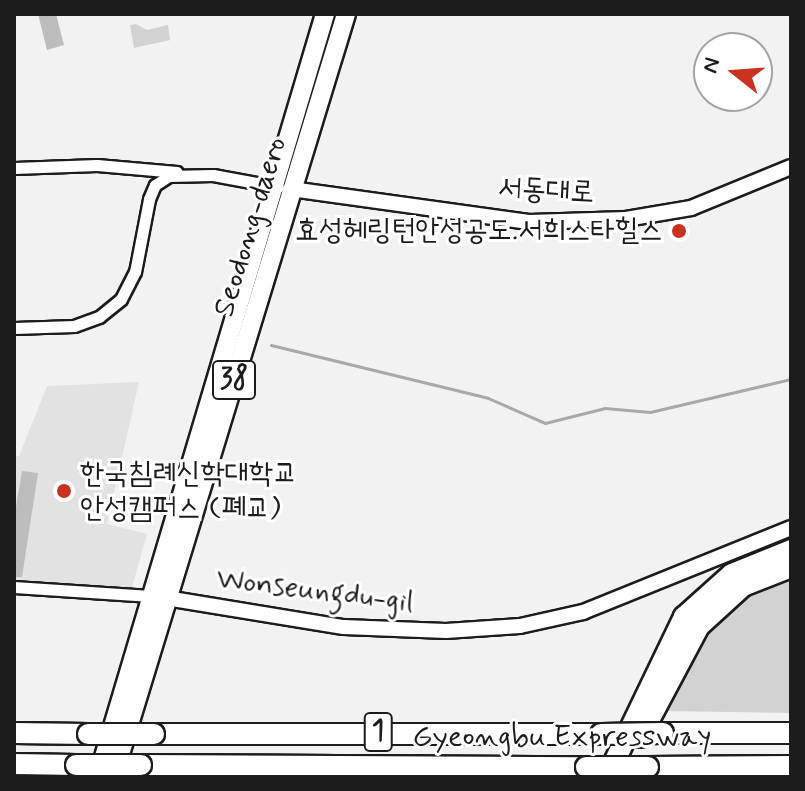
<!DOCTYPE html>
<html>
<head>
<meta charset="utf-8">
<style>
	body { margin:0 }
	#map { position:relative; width:805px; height:791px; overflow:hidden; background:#f2f2f2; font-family:Mynerve,"Poor Story",sans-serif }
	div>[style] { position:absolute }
	.built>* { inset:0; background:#e2e2e2 }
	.green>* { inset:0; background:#d2d2d2 }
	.stream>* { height:3px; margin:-1.5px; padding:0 1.5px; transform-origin:1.5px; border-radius:1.5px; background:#a8a8a8 }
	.building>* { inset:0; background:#bdbdbd }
	.roads { filter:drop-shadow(2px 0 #1c1c1c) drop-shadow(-2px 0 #1c1c1c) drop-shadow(0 2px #1c1c1c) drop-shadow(0 -2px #1c1c1c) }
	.minor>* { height:11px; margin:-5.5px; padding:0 5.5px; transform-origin:5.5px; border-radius:5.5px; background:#fff }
	.tertiary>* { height:14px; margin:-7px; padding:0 7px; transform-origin:7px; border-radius:7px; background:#fff }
	.primary>* { height:18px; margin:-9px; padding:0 9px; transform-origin:9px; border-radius:9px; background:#fff }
	.motorway>* { height:20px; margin:-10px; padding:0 10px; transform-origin:10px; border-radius:10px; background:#fff }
	.bridges { filter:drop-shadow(2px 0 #1c1c1c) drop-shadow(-2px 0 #1c1c1c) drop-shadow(0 2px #1c1c1c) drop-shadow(0 -2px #1c1c1c) }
	.motorway-bridge>* { height:20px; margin:-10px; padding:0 10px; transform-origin:10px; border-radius:10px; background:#fff }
	.dots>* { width:22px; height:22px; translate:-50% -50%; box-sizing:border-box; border:4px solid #fff; border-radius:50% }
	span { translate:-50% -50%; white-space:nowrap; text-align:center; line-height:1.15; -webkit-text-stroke:6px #fff; paint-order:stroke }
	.shield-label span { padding:2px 6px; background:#fff; border:2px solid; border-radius:6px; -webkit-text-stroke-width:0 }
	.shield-label { font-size:28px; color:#1c1c1c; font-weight:700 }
	.street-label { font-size:30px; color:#1c1c1c }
	.poi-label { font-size:30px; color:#1c1c1c }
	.right { translate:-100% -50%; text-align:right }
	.left { translate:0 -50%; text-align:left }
	.frame { position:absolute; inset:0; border:16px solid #1c1c1c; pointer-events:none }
	.north { position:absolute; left:693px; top:32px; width:80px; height:80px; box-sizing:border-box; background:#fff; border:2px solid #a4a4a4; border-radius:50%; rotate:287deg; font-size:22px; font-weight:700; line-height:32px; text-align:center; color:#1c1c1c }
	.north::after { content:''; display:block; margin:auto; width:28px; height:36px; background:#c8321e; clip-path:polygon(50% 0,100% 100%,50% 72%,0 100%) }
</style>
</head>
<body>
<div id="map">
	<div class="built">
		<i style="clip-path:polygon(139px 382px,107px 524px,147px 534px,131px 591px,14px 579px,14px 456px,19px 456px,47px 386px)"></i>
	</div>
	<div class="green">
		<i style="clip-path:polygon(136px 24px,147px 30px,168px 25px,170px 40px,134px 48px,130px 25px)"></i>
		<i style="clip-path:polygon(791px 572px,791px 713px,661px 711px,700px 634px,761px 584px)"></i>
	</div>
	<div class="stream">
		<i style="left:271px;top:345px;width:223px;rotate:13.7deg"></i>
		<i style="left:488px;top:398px;width:62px;rotate:23.7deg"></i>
		<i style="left:545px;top:423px;width:62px;rotate:-14deg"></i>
		<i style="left:605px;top:408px;width:45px;rotate:5.1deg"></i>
		<i style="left:650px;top:412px;width:145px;rotate:-13.2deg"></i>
	</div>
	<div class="building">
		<i style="clip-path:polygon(38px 14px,56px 14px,64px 45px,47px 50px)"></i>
		<i style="clip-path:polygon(22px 471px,38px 473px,22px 577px,14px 577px,14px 519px)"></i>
	</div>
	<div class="roads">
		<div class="minor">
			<i style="left:14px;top:168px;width:83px;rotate:-2.1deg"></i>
			<i style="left:97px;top:165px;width:80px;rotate:5deg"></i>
			<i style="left:14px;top:328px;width:60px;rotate:-1.9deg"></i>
			<i style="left:74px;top:326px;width:27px;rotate:-20deg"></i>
			<i style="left:99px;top:317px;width:28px;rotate:-39deg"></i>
			<i style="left:121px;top:299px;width:30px;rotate:-63deg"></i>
			<i style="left:135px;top:272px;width:74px;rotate:-79.1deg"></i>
			<i style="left:149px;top:199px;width:15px;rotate:-67deg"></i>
			<i style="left:155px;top:185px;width:17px;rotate:-33deg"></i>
			<i style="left:169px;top:176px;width:44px;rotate:-1.3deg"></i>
			<i style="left:213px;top:175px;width:66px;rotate:10.5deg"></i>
			<i style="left:14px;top:587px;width:137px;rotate:3.8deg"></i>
		</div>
		<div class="tertiary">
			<i style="left:291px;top:189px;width:240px;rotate:7.9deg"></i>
			<i style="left:529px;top:222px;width:97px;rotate:-1.8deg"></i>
			<i style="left:626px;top:219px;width:66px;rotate:-9.6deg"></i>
			<i style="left:691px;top:208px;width:108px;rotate:-22.3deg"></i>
			<i style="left:160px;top:597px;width:186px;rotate:9.3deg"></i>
			<i style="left:344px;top:627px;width:102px;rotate:2.2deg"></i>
			<i style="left:446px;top:631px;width:74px;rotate:-3.9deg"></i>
			<i style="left:520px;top:626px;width:65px;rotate:-12.5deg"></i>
			<i style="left:583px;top:612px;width:224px;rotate:-22deg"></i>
		</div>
		<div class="primary">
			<i style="left:98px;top:777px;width:796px;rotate:-73.43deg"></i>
			<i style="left:113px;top:777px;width:798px;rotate:-73.02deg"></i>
		</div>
		<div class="motorway">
			<i style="left:14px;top:733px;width:74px;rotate:0.8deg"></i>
			<i style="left:663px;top:733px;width:128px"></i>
			<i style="left:154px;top:734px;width:447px"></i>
			<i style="left:640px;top:737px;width:126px;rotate:-62deg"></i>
			<i style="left:699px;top:626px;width:59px;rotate:-42.3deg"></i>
			<i style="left:743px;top:586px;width:52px;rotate:-21.6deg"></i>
			<i style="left:14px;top:764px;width:62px;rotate:0.9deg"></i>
			<i style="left:141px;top:765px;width:445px;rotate:0.3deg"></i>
			<i style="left:648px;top:767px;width:143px;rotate:-0.4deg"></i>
			<i style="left:607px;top:777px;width:178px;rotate:-64.3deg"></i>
			<i style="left:684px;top:617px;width:64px;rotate:-41.9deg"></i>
			<i style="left:732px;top:574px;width:64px;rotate:-22.1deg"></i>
		</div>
	</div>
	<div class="bridges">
		<div class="motorway-bridge">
			<i style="left:88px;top:734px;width:66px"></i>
			<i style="left:601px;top:734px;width:62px;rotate:-0.9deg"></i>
			<i style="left:76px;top:765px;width:65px"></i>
			<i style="left:586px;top:767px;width:62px"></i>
		</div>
	</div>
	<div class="dots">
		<i style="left:679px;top:231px;background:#c8321e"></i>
		<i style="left:64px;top:491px;background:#c8321e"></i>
	</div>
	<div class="shield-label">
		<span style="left:234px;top:380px">38</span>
		<span style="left:378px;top:732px">1</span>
	</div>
	<div class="street-label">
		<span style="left:546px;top:191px;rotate:3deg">서동대로</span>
		<span style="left:251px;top:227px;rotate:-73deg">Seodong-daero</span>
		<span style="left:315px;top:591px;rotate:7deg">Wonseungdu-gil</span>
		<span style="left:562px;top:737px">Gyeongbu Expressway</span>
	</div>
	<div class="poi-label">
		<span class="right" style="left:663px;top:231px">효성헤링턴안성공도.서희스타힐스</span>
		<span class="left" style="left:80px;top:491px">한국침례신학대학교<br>안성캠퍼스 (폐교)</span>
	</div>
	<div class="frame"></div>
	<div class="north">N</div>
</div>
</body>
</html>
